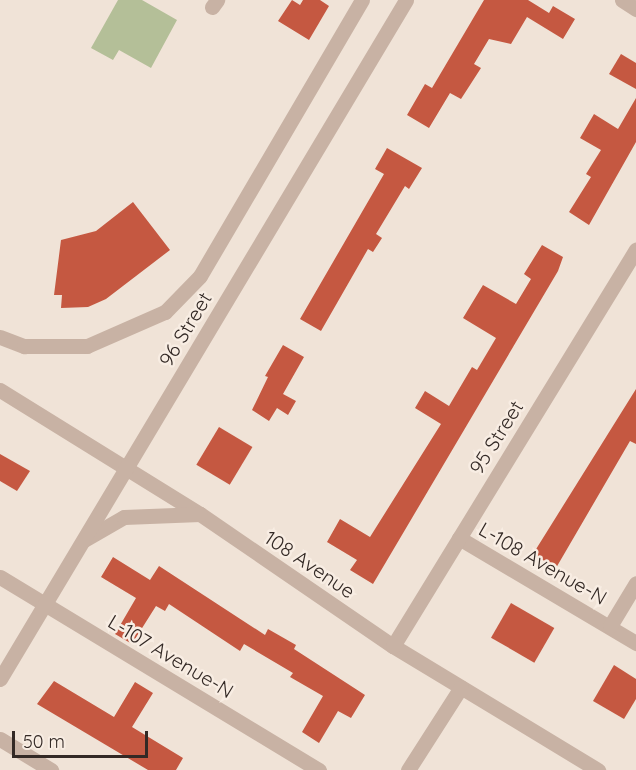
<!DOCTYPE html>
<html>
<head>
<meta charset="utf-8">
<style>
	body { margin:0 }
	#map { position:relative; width:636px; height:770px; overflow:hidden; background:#f0e3d7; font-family:Quicksand,sans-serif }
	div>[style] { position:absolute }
	.green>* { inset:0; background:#b4bf98 }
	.building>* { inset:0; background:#c55841; transform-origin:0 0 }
	.minor>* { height:15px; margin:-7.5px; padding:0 7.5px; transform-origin:7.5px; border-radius:7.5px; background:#c8b2a4 }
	span { translate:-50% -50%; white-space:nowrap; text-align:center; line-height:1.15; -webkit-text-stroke:5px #f8ede3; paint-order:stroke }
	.street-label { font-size:20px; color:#332925 }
	.scale { position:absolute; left:12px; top:731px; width:136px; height:27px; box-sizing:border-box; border:3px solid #332925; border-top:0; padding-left:8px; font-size:18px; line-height:21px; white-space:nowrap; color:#332925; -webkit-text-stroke:4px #f8ede3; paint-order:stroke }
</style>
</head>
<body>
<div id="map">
	<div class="green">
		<i style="clip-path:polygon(118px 0,142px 0,177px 20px,151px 68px,119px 50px,113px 60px,91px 48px)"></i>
	</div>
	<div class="building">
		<i style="clip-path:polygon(292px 0,300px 5px,303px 0,320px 0,329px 6px,309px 40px,278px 21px)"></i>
		<i style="clip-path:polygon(484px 0,528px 0,549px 13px,553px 6px,575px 19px,563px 39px,527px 17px,511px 44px,489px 39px,474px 64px,481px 68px,461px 99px,450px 93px,429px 128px,407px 115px,425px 84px,432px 88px)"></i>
		<i style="clip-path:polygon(621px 54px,636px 63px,636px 89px,609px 74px)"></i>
		<i style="clip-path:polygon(636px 98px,636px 142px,589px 225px,569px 212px,591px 177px,586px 174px,601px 150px,580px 138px,594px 114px,618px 129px)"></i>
		<i style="clip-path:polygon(387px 148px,422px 168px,409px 189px,405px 186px,376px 234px,382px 238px,373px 252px,368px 249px,321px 331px,300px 319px,384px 174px,375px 169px)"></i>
		<i style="clip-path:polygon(133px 202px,170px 250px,106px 299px,88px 307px,61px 308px,62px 295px,54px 295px,61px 240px,96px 231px)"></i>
		<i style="clip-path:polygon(542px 245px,563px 257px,558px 271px,373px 584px,350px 570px,357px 560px,327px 542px,340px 519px,370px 537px,441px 424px,415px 408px,425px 391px,449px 406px,472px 367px,477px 370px,496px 338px,463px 318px,483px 285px,516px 304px,531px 279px,524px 274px)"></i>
		<i style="clip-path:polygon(283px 345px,304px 357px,283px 394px,296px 401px,288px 415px,277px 408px,269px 421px,252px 410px,268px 377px,265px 376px)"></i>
		<i style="clip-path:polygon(636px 389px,636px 444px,630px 441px,556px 568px,533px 554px)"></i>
		<i style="left:219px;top:427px;width:39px;height:44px;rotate:31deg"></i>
		<i style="clip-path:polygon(0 454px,30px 471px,17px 491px,0 481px)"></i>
		<i style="clip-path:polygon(113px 557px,150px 580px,159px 566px,265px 635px,268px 629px,296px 645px,294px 649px,365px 695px,351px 718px,338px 711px,319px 743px,302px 732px,323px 696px,290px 677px,293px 673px,244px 644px,240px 651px,169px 604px,165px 611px,156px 606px,132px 644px,115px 634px,136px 598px,101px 577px)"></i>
		<i style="left:511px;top:603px;width:50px;height:40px;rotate:30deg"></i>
		<i style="clip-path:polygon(614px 665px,636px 679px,636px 699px,624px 719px,593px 701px)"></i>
		<i style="clip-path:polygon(54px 681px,114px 717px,135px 682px,153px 693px,132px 727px,183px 758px,176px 770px,148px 770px,37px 704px)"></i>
	</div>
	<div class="minor">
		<i style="left:622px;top:0;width:17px;rotate:33deg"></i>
		<i style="left:212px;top:7px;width:9px;rotate:-54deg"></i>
		<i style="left:0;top:337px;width:26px;rotate:21deg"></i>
		<i style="left:24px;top:346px;width:63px"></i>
		<i style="left:87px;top:346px;width:85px;rotate:-23.6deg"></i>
		<i style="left:165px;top:312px;width:50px;rotate:-45.8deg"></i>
		<i style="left:200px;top:276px;width:320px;rotate:-59.6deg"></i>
		<i style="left:0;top:390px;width:235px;rotate:31.8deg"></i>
		<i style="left:200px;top:514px;width:234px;rotate:34.4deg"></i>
		<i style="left:393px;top:646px;width:240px;rotate:31.2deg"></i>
		<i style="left:459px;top:538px;width:206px;rotate:30.7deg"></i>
		<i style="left:84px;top:540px;width:46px;rotate:-29.9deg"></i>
		<i style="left:124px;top:517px;width:76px;rotate:-2.3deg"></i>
		<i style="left:0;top:577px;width:373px;rotate:31.2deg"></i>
		<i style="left:610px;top:626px;width:50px;rotate:-58.8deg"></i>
		<i style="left:393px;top:646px;width:465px;rotate:-58.5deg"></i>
		<i style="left:0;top:679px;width:791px;rotate:-59.12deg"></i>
		<i style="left:0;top:739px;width:60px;rotate:31.3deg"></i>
		<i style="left:408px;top:770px;width:98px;rotate:-57.4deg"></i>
	</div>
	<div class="street-label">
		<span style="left:185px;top:329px;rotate:-59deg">96 Street</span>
		<span style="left:496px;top:437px;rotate:-58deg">95 Street</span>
		<span style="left:543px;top:563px;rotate:30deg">L-108 Avenue-N</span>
		<span style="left:310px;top:564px;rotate:34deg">108 Avenue</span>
		<span style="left:171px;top:656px;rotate:31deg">L-107 Avenue-N</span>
	</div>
	<div class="scale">50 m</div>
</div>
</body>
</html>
